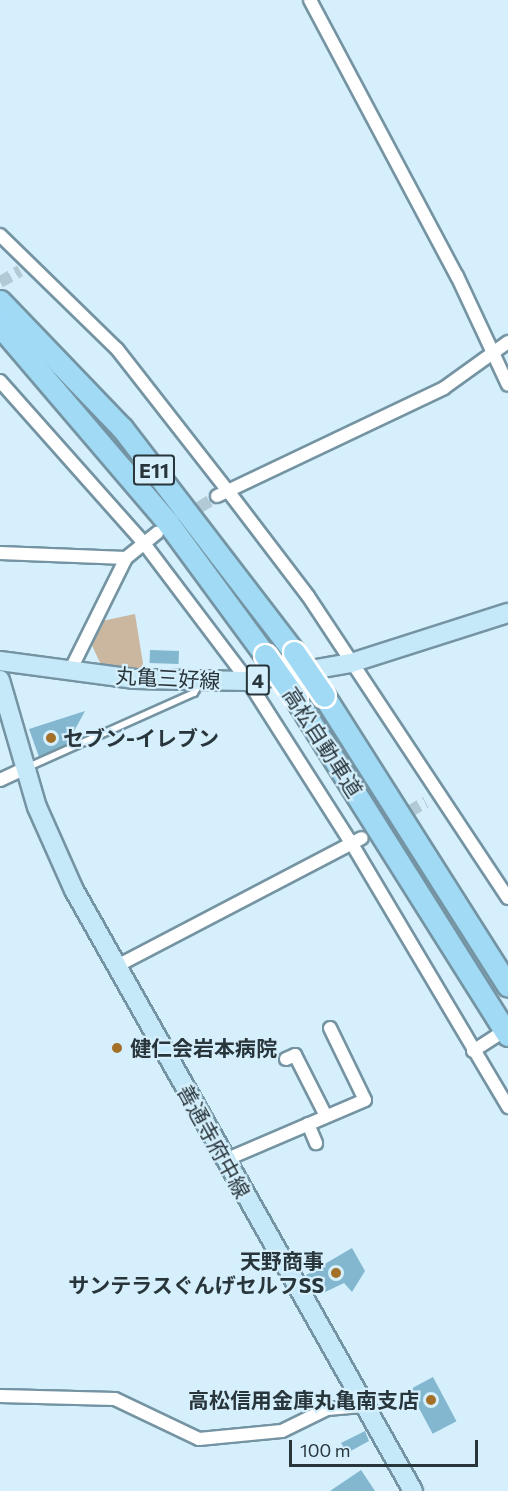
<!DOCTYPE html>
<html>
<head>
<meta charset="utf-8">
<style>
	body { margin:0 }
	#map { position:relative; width:508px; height:1491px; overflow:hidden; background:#d5effc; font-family:Commissioner,"Noto Sans JP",sans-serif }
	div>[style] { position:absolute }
	.green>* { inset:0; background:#cbb69f }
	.building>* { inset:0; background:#82b7cf; transform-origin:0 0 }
	.minor-tunnel>* { height:12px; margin-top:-6px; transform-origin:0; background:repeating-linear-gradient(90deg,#b2cad5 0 12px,transparent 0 18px) }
	.roads { filter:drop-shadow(2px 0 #7594a3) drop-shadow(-2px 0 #7594a3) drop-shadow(0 2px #7594a3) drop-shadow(0 -2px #7594a3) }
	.service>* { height:6px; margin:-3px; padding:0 3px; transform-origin:3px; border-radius:3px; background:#fff }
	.minor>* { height:12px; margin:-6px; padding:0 6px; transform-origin:6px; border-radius:6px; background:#fff }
	.primary>* { height:18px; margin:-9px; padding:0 9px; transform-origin:9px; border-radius:9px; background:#c6e9f9 }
	.motorway>* { height:21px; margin:-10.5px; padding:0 10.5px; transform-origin:10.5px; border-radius:10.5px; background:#a0daf5 }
	.bridges { filter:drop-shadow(2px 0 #fff) drop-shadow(-2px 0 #fff) drop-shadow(0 2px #fff) drop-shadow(0 -2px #fff) }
	.motorway-bridge>* { height:21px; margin:-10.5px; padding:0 10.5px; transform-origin:10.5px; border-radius:10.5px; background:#a0daf5 }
	.dots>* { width:16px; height:16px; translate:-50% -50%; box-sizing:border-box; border:3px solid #d5effc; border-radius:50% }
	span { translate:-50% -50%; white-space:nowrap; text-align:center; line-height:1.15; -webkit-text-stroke:4.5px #d5effc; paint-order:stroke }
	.shield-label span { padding:2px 4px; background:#d5effc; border:2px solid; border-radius:4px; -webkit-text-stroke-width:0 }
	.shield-label { font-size:20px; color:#28353b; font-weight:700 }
	.street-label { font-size:21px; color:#28353b }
	.poi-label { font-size:21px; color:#28353b; font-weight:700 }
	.left { translate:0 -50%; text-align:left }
	.right { translate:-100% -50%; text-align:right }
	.scale { position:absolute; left:289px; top:1440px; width:189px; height:27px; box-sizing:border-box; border:3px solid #28353b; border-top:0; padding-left:8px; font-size:18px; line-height:21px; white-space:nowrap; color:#28353b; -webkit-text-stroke:4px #d5effc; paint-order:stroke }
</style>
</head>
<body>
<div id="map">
	<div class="green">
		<i style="clip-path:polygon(135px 614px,144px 670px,101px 665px,91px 643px,102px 621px)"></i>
	</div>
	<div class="building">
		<i style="left:150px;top:650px;width:29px;height:13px;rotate:2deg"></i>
		<i style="clip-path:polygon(85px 711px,67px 744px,39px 757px,29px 729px)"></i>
		<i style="clip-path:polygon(352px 1248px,365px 1271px,352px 1292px,344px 1283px,319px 1295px,306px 1275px)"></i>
		<i style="left:433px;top:1377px;width:50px;height:27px;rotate:62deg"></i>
		<i style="clip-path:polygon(365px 1431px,369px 1441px,347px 1453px,341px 1443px)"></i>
		<i style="clip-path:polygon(361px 1470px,375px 1491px,330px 1491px)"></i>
	</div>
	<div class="minor-tunnel">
		<i style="left:0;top:282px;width:23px;rotate:-29deg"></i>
		<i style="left:184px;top:517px;width:39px;rotate:-32deg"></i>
		<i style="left:362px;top:838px;width:73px;rotate:-29.4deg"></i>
	</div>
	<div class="roads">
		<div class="service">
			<i style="left:26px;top:768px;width:184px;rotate:-24.1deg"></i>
			<i style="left:194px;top:693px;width:13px;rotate:-58deg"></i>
		</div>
		<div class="minor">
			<i style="left:310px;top:0;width:313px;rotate:62deg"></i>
			<i style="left:457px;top:276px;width:120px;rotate:64.9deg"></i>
			<i style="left:0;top:235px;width:163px;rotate:44.3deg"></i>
			<i style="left:117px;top:349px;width:180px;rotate:52deg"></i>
			<i style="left:228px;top:491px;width:132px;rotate:52.7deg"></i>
			<i style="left:308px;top:596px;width:362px;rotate:56.5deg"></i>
			<i style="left:0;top:381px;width:215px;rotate:48.4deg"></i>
			<i style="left:143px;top:542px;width:174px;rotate:52.9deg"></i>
			<i style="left:248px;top:681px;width:193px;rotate:57.5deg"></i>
			<i style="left:352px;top:844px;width:306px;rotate:59.3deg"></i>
			<i style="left:217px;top:496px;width:251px;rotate:-25.4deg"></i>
			<i style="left:444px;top:388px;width:79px;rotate:-35.7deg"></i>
			<i style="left:0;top:553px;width:126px;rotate:2.3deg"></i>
			<i style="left:71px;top:669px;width:124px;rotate:-63.6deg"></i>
			<i style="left:126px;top:558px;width:40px;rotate:-39deg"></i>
			<i style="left:0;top:780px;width:26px;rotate:-25deg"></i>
			<i style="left:117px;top:966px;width:276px;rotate:-27.6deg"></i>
			<i style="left:473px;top:1051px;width:30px;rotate:-33deg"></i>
			<i style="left:286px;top:1059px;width:10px;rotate:-24deg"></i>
			<i style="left:295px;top:1055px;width:68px;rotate:63.1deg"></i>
			<i style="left:308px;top:1124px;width:21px;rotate:67deg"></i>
			<i style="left:225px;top:1160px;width:152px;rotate:-23.2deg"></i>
			<i style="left:365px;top:1100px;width:80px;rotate:-115.9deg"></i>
			<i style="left:0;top:1396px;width:115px;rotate:1.5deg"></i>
			<i style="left:115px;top:1399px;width:93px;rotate:25.5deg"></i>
			<i style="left:199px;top:1439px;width:83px;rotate:-5.5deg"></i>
			<i style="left:282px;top:1431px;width:50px;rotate:-26.1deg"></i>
			<i style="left:327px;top:1409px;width:38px;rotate:-5deg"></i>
		</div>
		<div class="primary">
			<i style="left:0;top:661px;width:136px;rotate:7.6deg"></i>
			<i style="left:135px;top:679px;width:113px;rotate:1deg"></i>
			<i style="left:248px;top:681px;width:105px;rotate:-9.9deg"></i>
			<i style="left:351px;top:663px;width:165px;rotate:-17.7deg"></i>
			<i style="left:0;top:680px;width:132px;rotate:73.8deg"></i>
			<i style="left:37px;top:807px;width:91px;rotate:66deg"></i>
			<i style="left:74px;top:890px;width:690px;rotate:60.57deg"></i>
		</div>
		<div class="motorway">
			<i style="left:0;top:301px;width:176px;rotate:46.2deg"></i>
			<i style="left:122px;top:428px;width:282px;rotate:52.5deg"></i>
			<i style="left:0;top:326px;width:259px;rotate:49.5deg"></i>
			<i style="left:168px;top:523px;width:164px;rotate:53.7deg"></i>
			<i style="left:324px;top:696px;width:343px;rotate:57.6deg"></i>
			<i style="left:296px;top:699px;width:397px;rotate:57.8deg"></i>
		</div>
	</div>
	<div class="bridges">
		<div class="motorway-bridge">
			<i style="left:294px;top:652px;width:53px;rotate:55.7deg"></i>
			<i style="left:265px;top:655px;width:54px;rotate:54.8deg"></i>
		</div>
	</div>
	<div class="dots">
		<i style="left:51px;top:738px;background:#a47028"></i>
		<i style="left:117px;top:1048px;background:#a47028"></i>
		<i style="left:336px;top:1273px;background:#a47028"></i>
		<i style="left:431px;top:1400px;background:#a47028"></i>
	</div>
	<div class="shield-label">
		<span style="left:154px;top:470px">E11</span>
		<span style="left:258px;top:680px">4</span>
	</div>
	<div class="street-label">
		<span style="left:168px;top:678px;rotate:3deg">丸亀三好線</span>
		<span style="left:323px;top:742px;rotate:57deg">高松自動車道</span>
		<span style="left:214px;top:1141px;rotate:61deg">善通寺府中線</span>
	</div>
	<div class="poi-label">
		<span class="left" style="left:63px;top:738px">セブン-イレブン</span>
		<span class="left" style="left:130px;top:1048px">健仁会岩本病院</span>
		<span class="right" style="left:324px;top:1273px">天野商事<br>サンテラスぐんげセルフSS</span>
		<span class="right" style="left:419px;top:1400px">高松信用金庫丸亀南支店</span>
	</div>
	<div class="scale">100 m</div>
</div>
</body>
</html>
